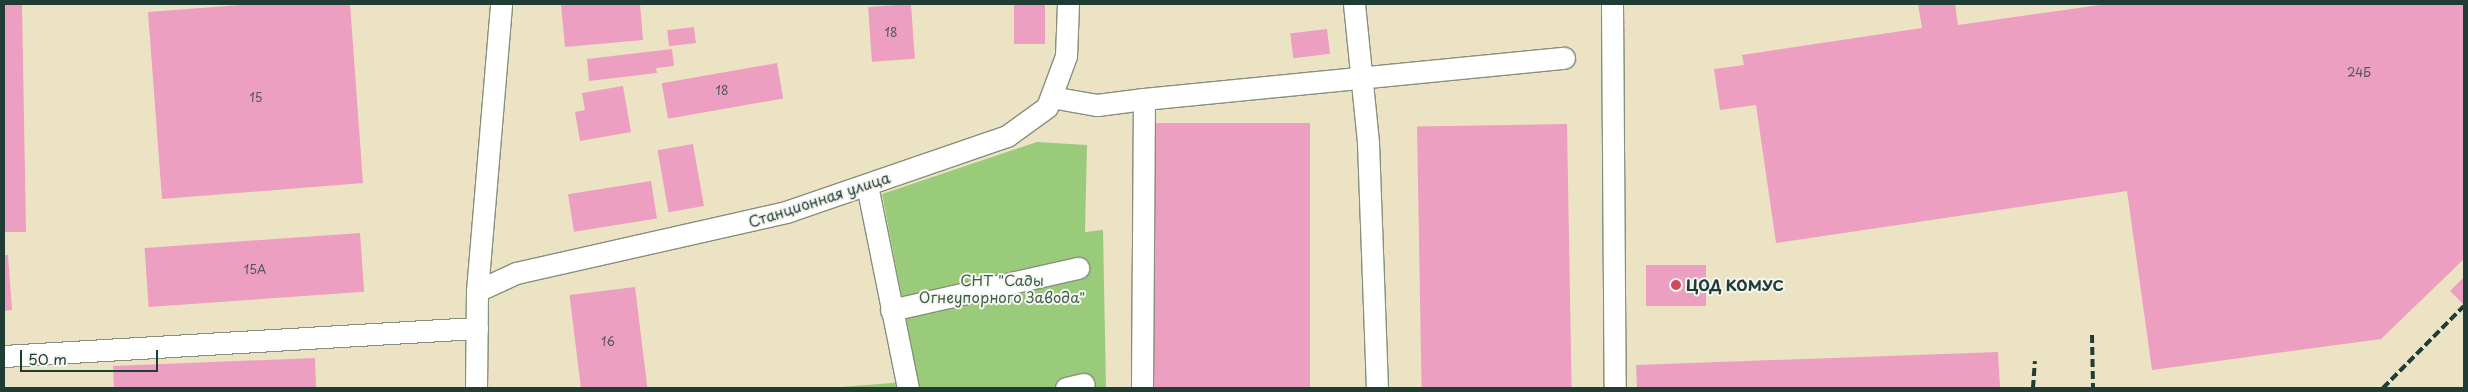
<!DOCTYPE html>
<html>
<head>
<meta charset="utf-8">
<style>
	body { margin:0 }
	#map { position:relative; width:2468px; height:392px; overflow:hidden; background:#ece3c5; font-family:"Playpen Sans",sans-serif }
	div>[style] { position:absolute }
	.green>* { inset:0; background:#9acb7b }
	.building>* { inset:0; background:#ec9fc0; transform-origin:0 0 }
	.roads { filter:drop-shadow(1px 0 #86907c) drop-shadow(-1px 0 #86907c) drop-shadow(0 1px #86907c) drop-shadow(0 -1px #86907c) }
	.minor>* { height:21px; margin:-10.5px; padding:0 10.5px; transform-origin:10.5px; border-radius:10.5px; background:#fff }
	.rail>* { height:4px; margin-top:-2px; transform-origin:0; background:repeating-linear-gradient(90deg,#1f3d34 0 8px,transparent 0 12px) }
	.dots>* { width:14px; height:14px; translate:-50% -50%; box-sizing:border-box; border:2px solid #f6f6f2; border-radius:50% }
	span { translate:-50% -50%; white-space:nowrap; text-align:center; line-height:1.15; -webkit-text-stroke:4px #f6f6f2; paint-order:stroke }
	.number-label { font-size:12px; color:#525657 }
	.number-label span { -webkit-text-stroke-width:0 }
	.street-label { font-size:15px; color:#1f3d34 }
	.park-label { font-size:15px; color:#3e6046 }
	.poi-label { font-size:15px; color:#1f3d34; font-weight:700 }
	.left { translate:0 -50%; text-align:left }
	.frame { position:absolute; inset:0; border:5px solid #1f3d34; pointer-events:none }
	.scale { position:absolute; left:20px; top:350px; width:138px; height:22px; box-sizing:border-box; border:2px solid #1f3d34; border-top:0; padding-left:6px; font-size:15px; line-height:18px; white-space:nowrap; color:#1f3d34; -webkit-text-stroke:4px #f6f6f2; paint-order:stroke }
</style>
</head>
<body>
<div id="map">
	<div class="green">
		<i style="clip-path:polygon(1037px 142px,1087px 145px,1085px 232px,1103px 230px,1106px 388px,828px 388px,918px 381px,882px 194px)"></i>
	</div>
	<div class="building">
		<i style="clip-path:polygon(4px 4px,22px 4px,26px 232px,4px 232px)"></i>
		<i style="clip-path:polygon(253px 4px,350px 4px,363px 183px,162px 199px,148px 12px)"></i>
		<i style="clip-path:polygon(561px 4px,640px 4px,643px 40px,565px 47px)"></i>
		<i style="left:911px;top:4px;width:55px;height:43px;rotate:86deg"></i>
		<i style="left:1014px;top:4px;width:31px;height:40px"></i>
		<i style="clip-path:polygon(1918px 4px,1955px 4px,1958px 25px,2107px 4px,2464px 4px,2464px 259px,2381px 339px,2152px 370px,2127px 191px,1776px 243px,1756px 105px,1720px 110px,1714px 69px,1744px 65px,1742px 55px,1922px 28px)"></i>
		<i style="left:694px;top:27px;width:16px;height:27px;rotate:83deg"></i>
		<i style="left:1327px;top:29px;width:25px;height:37px;rotate:83deg"></i>
		<i style="clip-path:polygon(672px 49px,674px 66px,656px 68px,657px 73px,589px 81px,587px 59px)"></i>
		<i style="left:777px;top:63px;width:36px;height:117px;rotate:80deg"></i>
		<i style="clip-path:polygon(623px 86px,631px 132px,580px 141px,575px 112px,585px 110px,582px 93px)"></i>
		<i style="left:1310px;top:123px;width:265px;height:162px;rotate:90deg"></i>
		<i style="left:1567px;top:124px;width:264px;height:150px;rotate:89deg"></i>
		<i style="left:693px;top:144px;width:63px;height:36px;rotate:80deg"></i>
		<i style="left:651px;top:181px;width:38px;height:84px;rotate:81deg"></i>
		<i style="left:360px;top:233px;width:59px;height:216px;rotate:86deg"></i>
		<i style="clip-path:polygon(4px 255px,8px 255px,12px 310px,4px 311px)"></i>
		<i style="left:1646px;top:265px;width:60px;height:41px"></i>
		<i style="clip-path:polygon(2464px 277px,2464px 305px,2450px 291px)"></i>
		<i style="left:635px;top:287px;width:102px;height:66px;rotate:83deg"></i>
		<i style="clip-path:polygon(1998px 352px,2000px 388px,1637px 388px,1636px 365px)"></i>
		<i style="clip-path:polygon(315px 358px,316px 388px,114px 388px,113px 366px)"></i>
	</div>
	<div class="roads">
		<div class="minor">
			<i style="left:1354px;top:4px;width:140px;rotate:84.2deg"></i>
			<i style="left:1368px;top:143px;width:245px;rotate:87.9deg"></i>
			<i style="left:1612px;top:4px;width:384px;rotate:89.6deg"></i>
			<i style="left:1051px;top:97px;width:47px;rotate:9.9deg"></i>
			<i style="left:1097px;top:105px;width:47px;rotate:-7.3deg"></i>
			<i style="left:1144px;top:99px;width:289px;rotate:90.4deg"></i>
			<i style="left:1144px;top:99px;width:422px;rotate:-5.6deg"></i>
			<i style="left:867px;top:185px;width:207px;rotate:78.6deg"></i>
			<i style="left:477px;top:291px;width:43px;rotate:-24.8deg"></i>
			<i style="left:516px;top:273px;width:277px;rotate:-12.7deg"></i>
			<i style="left:786px;top:212px;width:234px;rotate:-19deg"></i>
			<i style="left:1007px;top:136px;width:49px;rotate:-35.9deg"></i>
			<i style="left:1047px;top:107px;width:54px;rotate:-69.6deg"></i>
			<i style="left:1066px;top:56px;width:52px;rotate:-87.8deg"></i>
			<i style="left:891px;top:310px;width:192px;rotate:-12.7deg"></i>
			<i style="left:4px;top:356px;width:474px;rotate:-3.4deg"></i>
			<i style="left:476px;top:388px;width:97px;rotate:-89.4deg"></i>
			<i style="left:477px;top:291px;width:288px;rotate:-85.2deg"></i>
			<i style="left:1066px;top:388px;width:18px;rotate:-13deg"></i>
		</div>
	</div>
	<div class="rail">
		<i style="left:2092px;top:335px;width:53px;rotate:88.9deg"></i>
		<i style="left:2033px;top:388px;width:27px;rotate:-86deg"></i>
		<i style="left:2383px;top:388px;width:115px;rotate:-45.4deg"></i>
	</div>
	<div class="dots">
		<i style="left:1676px;top:285px;background:#d1495b"></i>
	</div>
	<div class="number-label">
		<span style="left:891px;top:33px">18</span>
		<span style="left:2359px;top:73px">24Б</span>
		<span style="left:722px;top:91px">18</span>
		<span style="left:256px;top:98px">15</span>
		<span style="left:255px;top:270px">15А</span>
		<span style="left:608px;top:342px">16</span>
	</div>
	<div class="street-label">
		<span style="left:819px;top:199px;rotate:-18deg">Станционная улица</span>
	</div>
	<div class="park-label">
		<span style="left:1002px;top:288px">СНТ "Сады<br>Огнеупорного Завода"</span>
	</div>
	<div class="poi-label">
		<span class="left" style="left:1686px;top:285px">ЦОД КОМУС</span>
	</div>
	<div class="frame"></div>
	<div class="scale">50 m</div>
</div>
</body>
</html>
